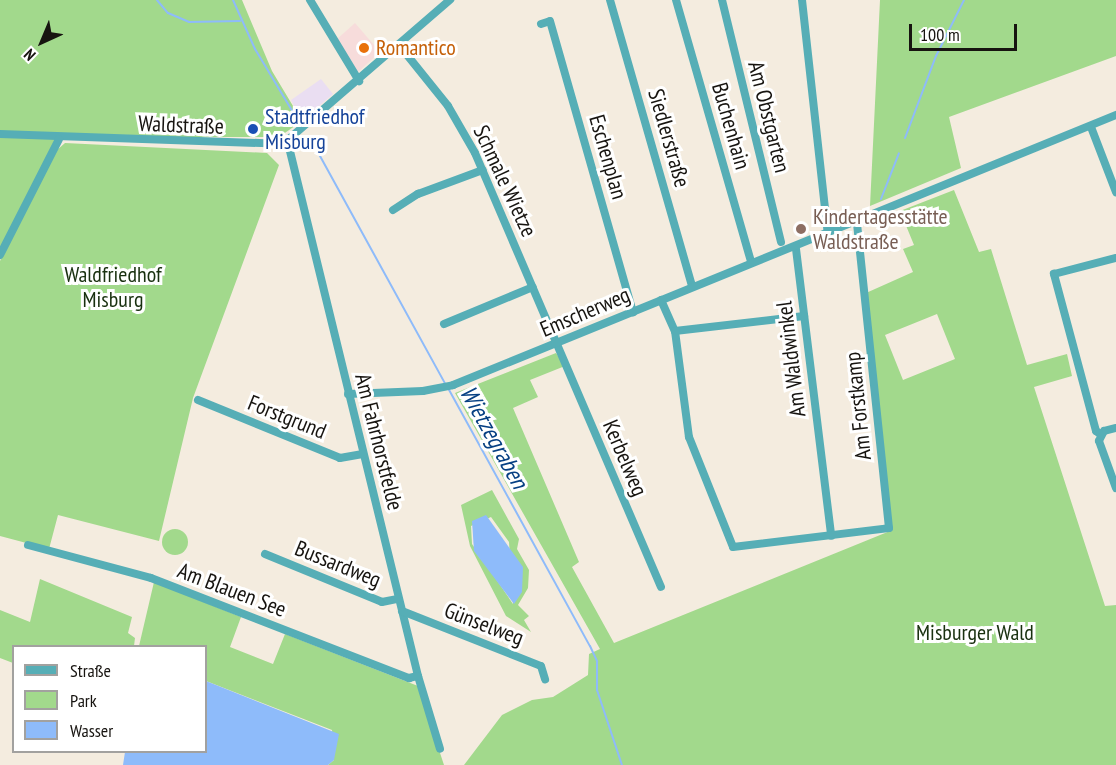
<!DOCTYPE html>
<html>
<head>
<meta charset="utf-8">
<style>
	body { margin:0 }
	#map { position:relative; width:1116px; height:765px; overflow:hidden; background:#f4ecdf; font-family:"PT Sans Narrow",sans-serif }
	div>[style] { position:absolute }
	.commercial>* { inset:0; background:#f7dcdb }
	.industrial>* { inset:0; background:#eadef2 }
	.green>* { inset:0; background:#a2d98c }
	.round { border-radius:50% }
	.water>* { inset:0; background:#8ebbfa }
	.stream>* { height:2px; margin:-1px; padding:0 1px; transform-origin:1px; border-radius:1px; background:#8ebbfa }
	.street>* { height:8px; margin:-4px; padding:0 4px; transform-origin:4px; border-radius:4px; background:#56aeb6 }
	.dots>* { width:16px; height:16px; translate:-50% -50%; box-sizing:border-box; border:3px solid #fff; border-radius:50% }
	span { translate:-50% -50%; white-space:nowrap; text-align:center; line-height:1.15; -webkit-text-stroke:6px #fff; paint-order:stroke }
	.food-label { font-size:22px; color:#c56008 }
	.left { translate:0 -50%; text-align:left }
	.transit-label { font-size:22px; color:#164399 }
	.street-label { font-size:22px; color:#171410 }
	.education-label { font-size:22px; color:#785e54 }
	.park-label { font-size:22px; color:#19300f }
	.water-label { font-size:24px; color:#074083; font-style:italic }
	.legend { position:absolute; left:12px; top:645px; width:195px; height:108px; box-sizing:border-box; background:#fff; border:2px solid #a2a19f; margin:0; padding:8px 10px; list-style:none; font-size:18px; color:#171410 }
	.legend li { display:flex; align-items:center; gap:12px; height:30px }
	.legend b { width:30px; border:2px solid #a2a19f }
	.north { position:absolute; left:12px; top:12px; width:60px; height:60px; -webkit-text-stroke:4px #fff; paint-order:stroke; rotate:224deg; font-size:16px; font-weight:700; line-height:24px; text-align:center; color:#171410 }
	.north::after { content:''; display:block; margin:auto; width:21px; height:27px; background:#171410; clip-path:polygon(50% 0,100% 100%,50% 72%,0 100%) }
	.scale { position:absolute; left:909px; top:24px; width:108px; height:27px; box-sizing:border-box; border:3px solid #171410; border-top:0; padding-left:8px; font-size:18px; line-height:21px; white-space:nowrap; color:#171410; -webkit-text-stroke:4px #fff; paint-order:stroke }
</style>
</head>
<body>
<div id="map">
	<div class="commercial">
		<i style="clip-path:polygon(355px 23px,380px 52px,358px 72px,336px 40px)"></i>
	</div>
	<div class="industrial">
		<i style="clip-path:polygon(321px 79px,333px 94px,302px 121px,291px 100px)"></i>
	</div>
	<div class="green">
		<i style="clip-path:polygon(0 0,242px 0,272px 71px,302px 121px,279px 137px,57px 137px,0 250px)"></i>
		<i style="clip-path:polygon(880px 0,1116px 0,1116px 56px,949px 117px,961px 168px,870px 206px)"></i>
		<i style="clip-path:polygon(65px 143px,267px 153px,279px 165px,193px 398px,159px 541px,58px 515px,49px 549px,0 536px,0 261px,57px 150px)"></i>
		<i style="clip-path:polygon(evenodd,954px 190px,979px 252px,991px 249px,1027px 365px,1067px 354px,1072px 376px,1034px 387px,1105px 606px,1116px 605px,1116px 765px,464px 765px,502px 715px,532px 700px,553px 697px,588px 675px,589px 654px,600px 649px,455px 393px,556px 353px,565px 366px,530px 380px,538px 397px,513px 408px,579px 562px,572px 567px,614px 643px,890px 531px,866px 293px,913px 272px,903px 249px,914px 245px,900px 211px,954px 190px,937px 314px,955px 359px,903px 380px,885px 335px,937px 314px)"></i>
		<i style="clip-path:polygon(evenodd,492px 490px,519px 539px,517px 549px,529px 570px,528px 588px,518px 605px,529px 616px,524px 620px,531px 632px,506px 616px,470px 546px,461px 505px,492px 490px,491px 517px,509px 542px,513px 604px,472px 544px,471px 526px,491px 517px)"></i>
		<i class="round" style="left:162px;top:529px;width:26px;height:26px"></i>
		<i style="clip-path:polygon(40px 579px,132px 617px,128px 633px,135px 638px,134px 646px,14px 646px,13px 663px,0 658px,0 610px,30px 622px)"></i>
		<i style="clip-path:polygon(154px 582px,241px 617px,230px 647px,273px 664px,285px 634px,418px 686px,444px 765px,328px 765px,334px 760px,332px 730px,206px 681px,206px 646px,139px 646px)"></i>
	</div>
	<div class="water">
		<i style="clip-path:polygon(486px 515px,523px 567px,522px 592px,514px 604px,474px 551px,472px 521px)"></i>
		<i style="clip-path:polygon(206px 681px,339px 734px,334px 760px,328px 765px,123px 765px,125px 752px,206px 752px)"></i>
	</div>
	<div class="stream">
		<i style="left:157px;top:0;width:17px;rotate:50deg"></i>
		<i style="left:168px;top:13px;width:23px;rotate:23deg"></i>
		<i style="left:189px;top:22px;width:51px;rotate:-1.1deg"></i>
		<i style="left:233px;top:0;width:54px;rotate:65.8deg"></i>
		<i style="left:255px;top:49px;width:87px;rotate:59deg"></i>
		<i style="left:309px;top:136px;width:282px;rotate:61.2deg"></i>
		<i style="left:905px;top:138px;width:88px;rotate:-69.3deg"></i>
		<i style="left:936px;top:56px;width:63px;rotate:-63.4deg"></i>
		<i style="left:881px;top:199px;width:49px;rotate:-68.6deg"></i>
		<i style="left:448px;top:388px;width:294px;rotate:61.2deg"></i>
		<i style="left:590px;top:646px;width:17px;rotate:65deg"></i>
		<i style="left:597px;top:661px;width:29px;rotate:90deg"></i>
		<i style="left:597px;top:690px;width:79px;rotate:71.6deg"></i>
	</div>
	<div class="street">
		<i style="left:310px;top:0;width:95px;rotate:58.8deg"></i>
		<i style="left:610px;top:0;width:298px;rotate:74deg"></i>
		<i style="left:676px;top:0;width:272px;rotate:74deg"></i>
		<i style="left:722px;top:0;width:249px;rotate:76.3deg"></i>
		<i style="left:802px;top:0;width:237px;rotate:83.7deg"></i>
		<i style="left:541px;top:24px;width:9px;rotate:-18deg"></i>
		<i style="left:550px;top:21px;width:303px;rotate:74.1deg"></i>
		<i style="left:399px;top:45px;width:78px;rotate:51.2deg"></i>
		<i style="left:448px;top:106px;width:54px;rotate:60.1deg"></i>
		<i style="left:475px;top:153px;width:472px;rotate:66.8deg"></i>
		<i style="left:1091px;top:127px;width:70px;rotate:69deg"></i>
		<i style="left:0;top:134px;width:283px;rotate:2deg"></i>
		<i style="left:283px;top:144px;width:221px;rotate:-40.8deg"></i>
		<i style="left:288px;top:143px;width:549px;rotate:76.29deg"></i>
		<i style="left:418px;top:676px;width:76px;rotate:73.2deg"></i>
		<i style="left:393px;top:210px;width:30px;rotate:-33deg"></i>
		<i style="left:418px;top:194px;width:69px;rotate:-20.3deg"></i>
		<i style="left:796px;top:249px;width:289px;rotate:83deg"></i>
		<i style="left:0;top:255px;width:130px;rotate:-63deg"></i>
		<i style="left:661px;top:300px;width:34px;rotate:66deg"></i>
		<i style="left:675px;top:331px;width:107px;rotate:82.5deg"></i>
		<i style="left:689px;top:437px;width:118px;rotate:68.2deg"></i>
		<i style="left:733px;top:547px;width:157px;rotate:-6.9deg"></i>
		<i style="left:889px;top:528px;width:309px;rotate:-96deg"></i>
		<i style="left:444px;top:324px;width:96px;rotate:-22.6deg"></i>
		<i style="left:675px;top:331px;width:130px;rotate:-6.6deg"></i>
		<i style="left:348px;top:394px;width:75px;rotate:-2.3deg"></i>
		<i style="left:423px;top:391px;width:31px;rotate:-11deg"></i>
		<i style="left:453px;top:385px;width:716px;rotate:-22.16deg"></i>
		<i style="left:198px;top:400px;width:153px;rotate:22.2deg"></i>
		<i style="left:340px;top:458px;width:23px;rotate:-10deg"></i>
		<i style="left:1116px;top:428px;width:12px;rotate:166deg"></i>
		<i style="left:1104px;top:431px;width:11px;rotate:117deg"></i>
		<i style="left:1099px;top:441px;width:50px;rotate:70.1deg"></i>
		<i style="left:1101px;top:435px;width:6px;rotate:-141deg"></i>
		<i style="left:1096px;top:431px;width:163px;rotate:-105deg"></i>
		<i style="left:1054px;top:274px;width:64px;rotate:-14.5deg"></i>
		<i style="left:28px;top:545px;width:127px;rotate:15deg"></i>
		<i style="left:151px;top:578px;width:277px;rotate:21.2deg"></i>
		<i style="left:409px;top:678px;width:9px;rotate:-13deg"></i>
		<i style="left:265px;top:554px;width:126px;rotate:22.3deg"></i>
		<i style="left:382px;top:602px;width:16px;rotate:-11deg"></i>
		<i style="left:402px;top:611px;width:149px;rotate:21.6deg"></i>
		<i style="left:541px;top:666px;width:14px;rotate:73deg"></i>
	</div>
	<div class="dots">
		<i style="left:364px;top:48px;background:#e8710a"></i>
		<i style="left:253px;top:129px;background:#1a4fb4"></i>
		<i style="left:801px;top:229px;background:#8d6e63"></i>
	</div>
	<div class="food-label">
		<span class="left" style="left:376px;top:48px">Romantico</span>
	</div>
	<div class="transit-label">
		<span class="left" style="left:265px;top:129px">Stadtfriedhof<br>Misburg</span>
	</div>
	<div class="street-label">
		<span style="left:769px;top:117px;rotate:76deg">Am Obstgarten</span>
		<span style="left:181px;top:125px;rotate:2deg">Waldstraße</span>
		<span style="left:731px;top:126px;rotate:74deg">Buchenhain</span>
		<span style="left:669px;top:138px;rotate:74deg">Siedlerstraße</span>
		<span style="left:608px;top:157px;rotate:74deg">Eschenplan</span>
		<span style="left:505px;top:181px;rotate:65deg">Schmale Wietze</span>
		<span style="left:585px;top:312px;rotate:-23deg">Emscherweg</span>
		<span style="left:791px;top:359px;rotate:-97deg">Am Waldwinkel</span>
		<span style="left:858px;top:406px;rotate:-96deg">Am Forstkamp</span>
		<span style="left:287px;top:417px;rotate:22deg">Forstgrund</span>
		<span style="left:379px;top:442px;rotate:76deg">Am Fahrhorstfelde</span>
		<span style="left:625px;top:458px;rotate:67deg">Kerbelweg</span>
		<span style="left:338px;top:564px;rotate:22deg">Bussardweg</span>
		<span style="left:232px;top:590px;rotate:21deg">Am Blauen See</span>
		<span style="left:484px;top:624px;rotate:21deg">Günselweg</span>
	</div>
	<div class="education-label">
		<span class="left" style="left:813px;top:229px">Kindertagesstätte<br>Waldstraße</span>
	</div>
	<div class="park-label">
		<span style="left:113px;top:287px">Waldfriedhof<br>Misburg</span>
		<span style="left:975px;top:633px">Misburger Wald</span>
	</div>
	<div class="water-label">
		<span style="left:494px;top:437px;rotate:61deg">Wietzegraben</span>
	</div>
	<ul class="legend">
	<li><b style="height:8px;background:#56aeb6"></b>Straße</li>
	<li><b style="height:16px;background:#a2d98c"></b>Park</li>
	<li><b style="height:16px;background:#8ebbfa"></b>Wasser</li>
	</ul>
	<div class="north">N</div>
	<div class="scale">100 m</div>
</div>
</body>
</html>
